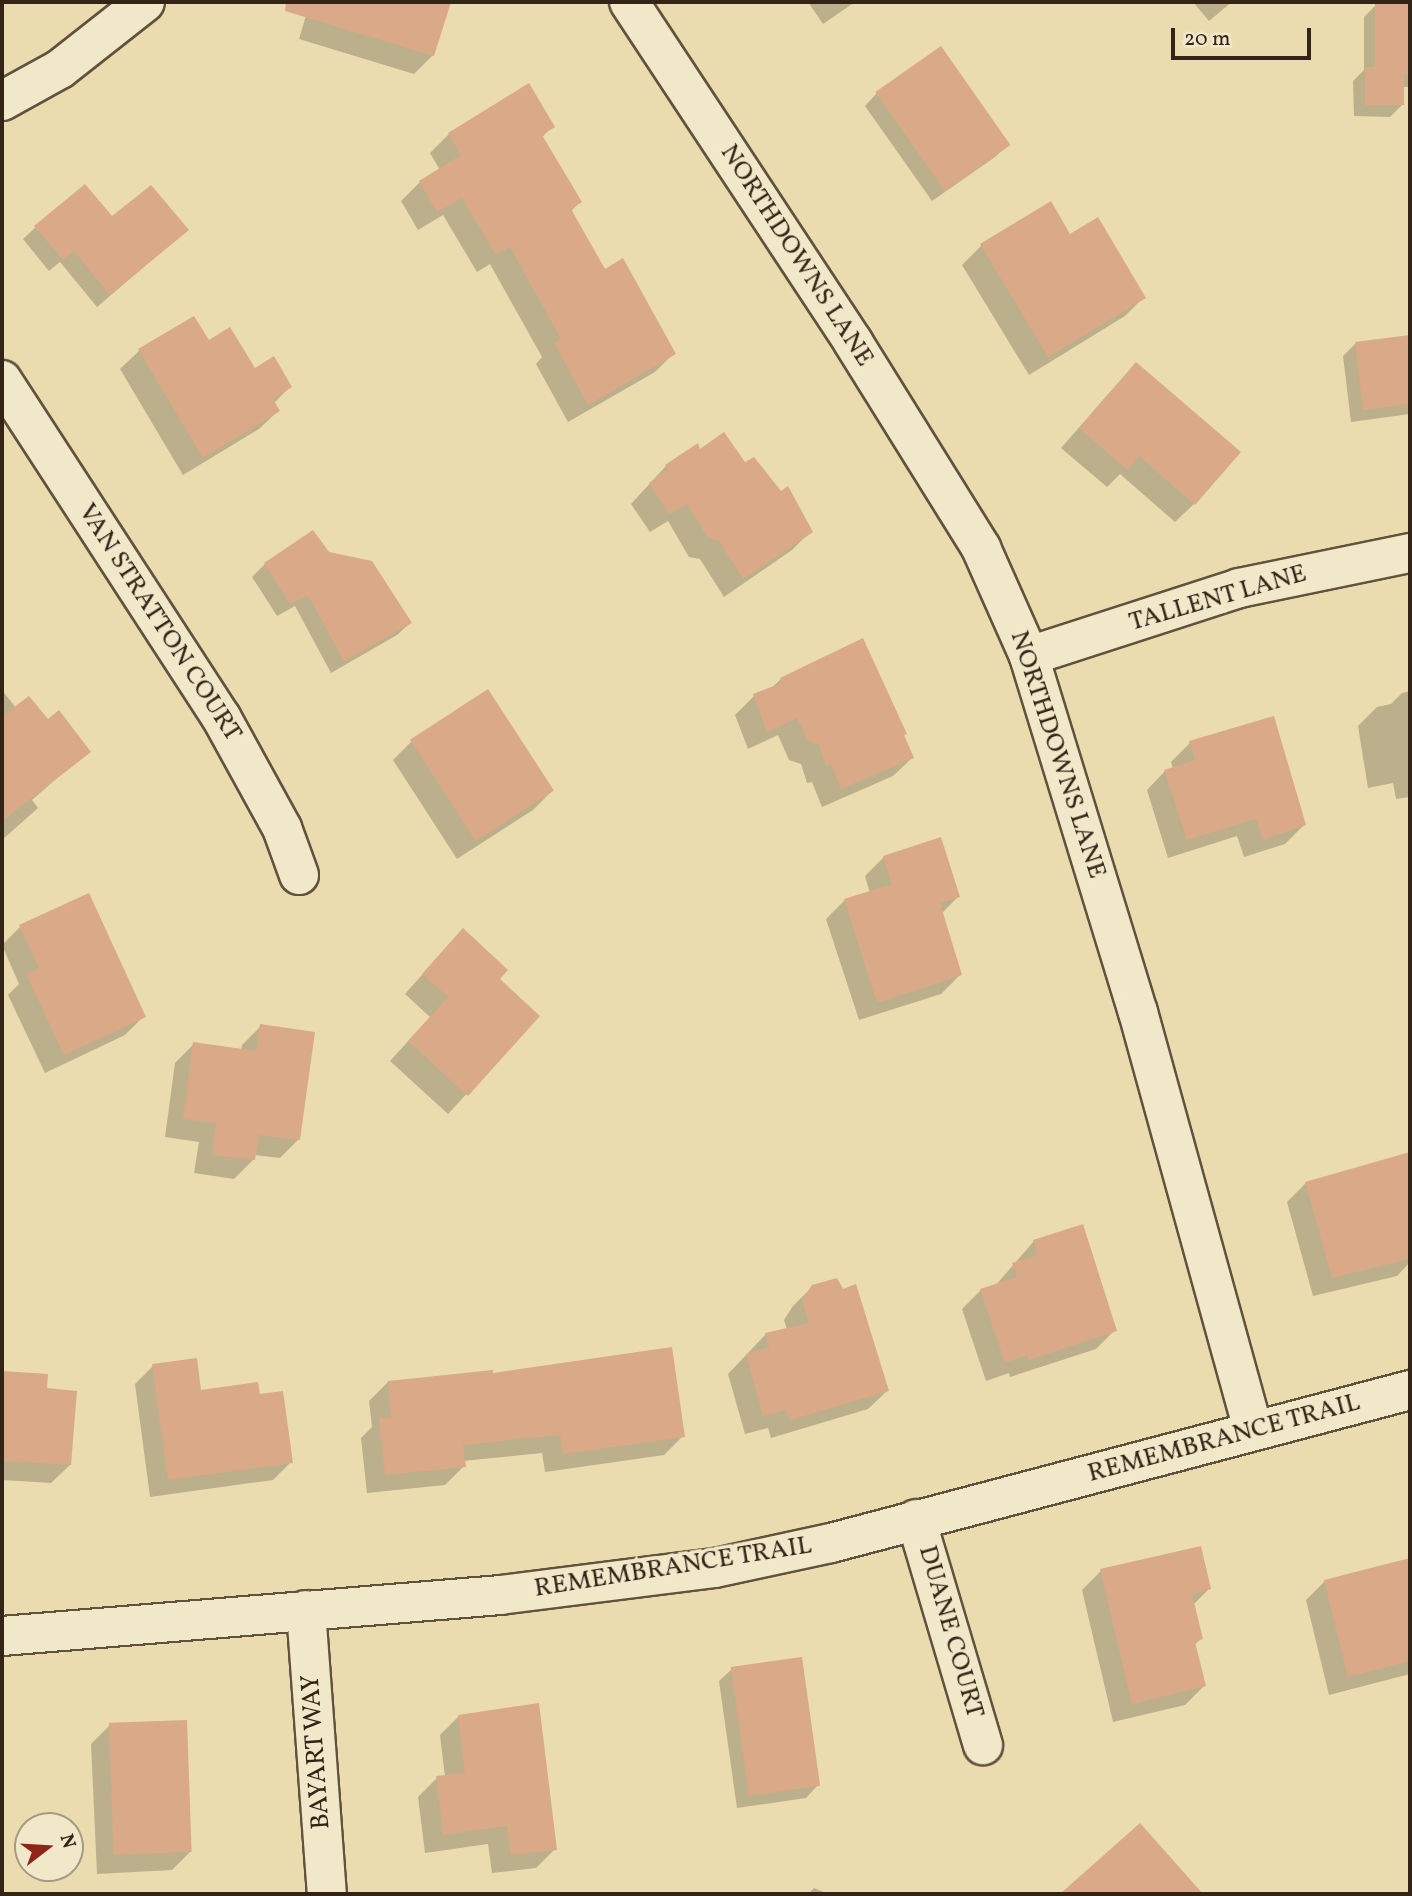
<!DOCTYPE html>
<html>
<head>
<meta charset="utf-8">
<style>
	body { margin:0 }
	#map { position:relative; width:1412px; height:1896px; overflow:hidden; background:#eadcae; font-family:Vollkorn,serif }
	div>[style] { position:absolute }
	.shadow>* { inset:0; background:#0003 }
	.building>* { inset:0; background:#daa988; transform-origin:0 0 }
	.roads { filter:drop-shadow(2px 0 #61523d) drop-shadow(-2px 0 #61523d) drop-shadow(0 2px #61523d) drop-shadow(0 -2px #61523d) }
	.minor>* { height:38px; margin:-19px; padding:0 19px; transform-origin:19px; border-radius:19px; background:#f1e8ca }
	span { translate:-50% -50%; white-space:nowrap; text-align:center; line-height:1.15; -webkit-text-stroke:7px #f1e8ca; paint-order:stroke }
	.street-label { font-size:26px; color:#332417 }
	.frame { position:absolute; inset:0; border:4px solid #332417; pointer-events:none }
	.north { position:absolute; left:14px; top:1812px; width:70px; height:70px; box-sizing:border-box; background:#f1e8ca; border:2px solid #a59a82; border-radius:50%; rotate:73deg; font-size:19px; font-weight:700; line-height:28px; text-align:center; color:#332417 }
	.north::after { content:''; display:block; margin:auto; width:24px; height:32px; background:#8f2418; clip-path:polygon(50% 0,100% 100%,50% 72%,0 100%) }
	.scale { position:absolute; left:1171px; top:28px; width:140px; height:32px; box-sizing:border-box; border:4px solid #332417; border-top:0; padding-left:9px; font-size:21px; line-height:24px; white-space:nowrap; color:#332417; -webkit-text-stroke:5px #f1e8ca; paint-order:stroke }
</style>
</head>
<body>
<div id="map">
	<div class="shadow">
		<i style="clip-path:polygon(310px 2px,449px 2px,433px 55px,414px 74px,299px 39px)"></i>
		<i style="clip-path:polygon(808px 2px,855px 2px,823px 24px)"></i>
		<i style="clip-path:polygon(1193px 2px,1232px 2px,1209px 21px)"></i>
		<i style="clip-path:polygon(1376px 5px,1410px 5px,1410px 87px,1403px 87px,1402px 105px,1390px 117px,1354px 116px,1353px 81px,1364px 70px,1364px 17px)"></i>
		<i style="clip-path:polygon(877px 93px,1008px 145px,995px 157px,932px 201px,865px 106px)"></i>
		<i style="clip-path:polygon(553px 126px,541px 138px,580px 202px,571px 211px,604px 271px,674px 353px,655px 372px,568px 422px,536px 364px,542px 357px,490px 264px,477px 272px,443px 215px,418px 230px,401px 201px,420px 182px,440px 170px,430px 153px,449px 134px)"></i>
		<i style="clip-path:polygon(1050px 204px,1070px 236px,1144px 297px,1125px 316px,1029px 375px,962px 265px,981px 246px)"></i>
		<i style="clip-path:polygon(112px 219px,187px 230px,97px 307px,60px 262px,49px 271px,23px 239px,36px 227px)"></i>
		<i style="clip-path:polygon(1410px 337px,1410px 414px,1351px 422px,1343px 356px,1355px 344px)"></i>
		<i style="clip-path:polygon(208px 342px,254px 370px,290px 387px,274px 403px,278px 411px,259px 429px,183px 475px,120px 369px,139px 351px)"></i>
		<i style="clip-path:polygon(1118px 383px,1194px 504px,1175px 522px,1120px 474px,1107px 487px,1061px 448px)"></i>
		<i style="clip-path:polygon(699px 451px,745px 464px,780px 494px,811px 531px,792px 550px,724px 597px,700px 559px,689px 557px,668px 521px,650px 532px,631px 504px,666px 466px)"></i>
		<i style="clip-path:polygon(328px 554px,410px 623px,397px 635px,331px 673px,295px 606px,277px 616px,252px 577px,265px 564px)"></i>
		<i style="clip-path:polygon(781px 679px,903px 736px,912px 758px,893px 776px,822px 807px,812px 782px,807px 783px,801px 764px,789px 760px,778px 735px,748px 749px,735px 715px,754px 696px,770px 689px)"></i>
		<i style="clip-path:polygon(2px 690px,16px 708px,47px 721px,88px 751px,32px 800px,38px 808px,2px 840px)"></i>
		<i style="clip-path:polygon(1410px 691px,1410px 797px,1396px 799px,1393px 783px,1368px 788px,1358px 726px,1377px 707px,1391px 704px,1402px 693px)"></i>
		<i style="clip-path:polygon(412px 741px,552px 791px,533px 810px,457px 859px,393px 760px)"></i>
		<i style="clip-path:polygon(1190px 743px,1304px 825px,1285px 844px,1244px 857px,1237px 836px,1168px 858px,1147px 790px,1165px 771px,1173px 769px,1171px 762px)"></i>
		<i style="clip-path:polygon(884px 857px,958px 897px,941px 914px,960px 975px,941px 994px,859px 1020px,826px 919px,845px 900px,870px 893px,865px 876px)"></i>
		<i style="clip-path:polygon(20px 927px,144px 1016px,125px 1035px,45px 1073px,8px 995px,19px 984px,2px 945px)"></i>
		<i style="clip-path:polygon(445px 949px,497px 979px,538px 1016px,448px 1114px,390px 1061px,430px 1017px,405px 994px)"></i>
		<i style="clip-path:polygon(261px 1026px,299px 1139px,280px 1158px,254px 1155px,253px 1160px,234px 1179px,194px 1173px,199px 1142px,165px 1137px,175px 1063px,194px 1044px,241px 1050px,242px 1045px)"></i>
		<i style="clip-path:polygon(1409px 1154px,1410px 1262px,1397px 1276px,1313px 1296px,1287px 1202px,1306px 1183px)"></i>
		<i style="clip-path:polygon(1034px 1241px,1115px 1330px,1096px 1349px,1010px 1377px,1009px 1373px,986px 1381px,962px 1309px,981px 1290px,995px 1286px)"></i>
		<i style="clip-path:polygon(813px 1286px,887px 1391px,868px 1409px,771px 1438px,768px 1428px,745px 1434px,728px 1374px,765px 1335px,787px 1330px,784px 1320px,793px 1306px)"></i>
		<i style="clip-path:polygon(153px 1366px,200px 1391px,258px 1396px,291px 1462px,273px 1480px,150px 1497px,135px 1384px)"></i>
		<i style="clip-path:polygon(2px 1373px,46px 1376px,45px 1390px,70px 1465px,51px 1483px,2px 1480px)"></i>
		<i style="clip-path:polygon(492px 1375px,683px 1436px,664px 1455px,545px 1472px,542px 1453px,463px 1461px,464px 1466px,445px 1485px,367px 1493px,361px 1438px,372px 1427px,369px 1401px,388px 1382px)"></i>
		<i style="clip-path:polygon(1410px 1560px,1410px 1674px,1329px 1695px,1306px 1600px,1325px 1581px)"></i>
		<i style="clip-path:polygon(1101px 1571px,1209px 1589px,1193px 1605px,1201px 1639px,1194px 1645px,1204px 1686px,1185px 1705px,1113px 1722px,1082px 1590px)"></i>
		<i style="clip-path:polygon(732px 1669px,818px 1785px,806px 1798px,737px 1808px,719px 1681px)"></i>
		<i style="clip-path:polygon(459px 1716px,555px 1849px,536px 1868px,492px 1873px,488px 1844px,425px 1853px,418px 1797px,437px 1778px,445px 1777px,440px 1735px)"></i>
		<i style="clip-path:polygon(110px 1725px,190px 1852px,172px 1870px,97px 1874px,91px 1744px)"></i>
		<i style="clip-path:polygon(1139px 1825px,1201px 1894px,1062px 1894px)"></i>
		<i style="clip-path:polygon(814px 1888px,829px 1894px,808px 1894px)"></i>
	</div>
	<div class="building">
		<i style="clip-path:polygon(286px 2px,451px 2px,434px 56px,285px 11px)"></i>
		<i style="clip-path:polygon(1375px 3px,1410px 3px,1410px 75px,1404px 75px,1404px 105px,1365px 105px,1365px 67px,1375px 67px)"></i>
		<i style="left:941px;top:46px;width:121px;height:80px;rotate:55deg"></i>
		<i style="clip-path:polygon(529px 83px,555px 127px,542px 135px,582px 202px,571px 209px,605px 269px,623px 258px,676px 354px,588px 405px,554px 343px,561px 339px,510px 247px,496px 255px,462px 198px,437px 212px,419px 181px,461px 155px,448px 133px)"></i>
		<i style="clip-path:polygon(85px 184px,112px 216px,151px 185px,189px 230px,110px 295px,74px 251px,63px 260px,34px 226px)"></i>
		<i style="clip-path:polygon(1051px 201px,1070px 234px,1098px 217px,1146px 298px,1048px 357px,980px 244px)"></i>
		<i style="clip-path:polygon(194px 316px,209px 340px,230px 327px,255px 368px,274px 356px,292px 387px,273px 399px,280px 411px,203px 458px,138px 349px)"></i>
		<i style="clip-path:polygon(1410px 335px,1410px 404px,1363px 410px,1355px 342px)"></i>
		<i style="clip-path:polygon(1136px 362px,1241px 452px,1195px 505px,1139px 456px,1127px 470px,1079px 428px)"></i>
		<i style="clip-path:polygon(724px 432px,745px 462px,754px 457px,781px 491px,788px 486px,813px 532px,743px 579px,719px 541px,708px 538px,687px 504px,669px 514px,649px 483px,668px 469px,665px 465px,698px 443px,700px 449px)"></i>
		<i style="clip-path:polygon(313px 530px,329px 552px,372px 561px,412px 623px,344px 661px,308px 595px,290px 604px,264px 563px)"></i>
		<i style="clip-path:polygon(863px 638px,907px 734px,904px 735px,914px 758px,841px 789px,831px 764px,826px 766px,819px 745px,808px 741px,797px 718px,767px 732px,753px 694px,782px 683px,780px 678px)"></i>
		<i style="left:488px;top:689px;width:121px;height:93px;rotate:57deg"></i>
		<i style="clip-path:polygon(29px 696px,48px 719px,59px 710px,91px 752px,2px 821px,2px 716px)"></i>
		<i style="clip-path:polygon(1274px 716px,1306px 825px,1263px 840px,1256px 819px,1187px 840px,1164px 770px,1195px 760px,1189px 741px)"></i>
		<i style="clip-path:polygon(941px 837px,960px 897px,940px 903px,962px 975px,877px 1003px,844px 899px,892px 884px,883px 856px)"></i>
		<i style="clip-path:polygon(89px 893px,146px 1017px,64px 1055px,26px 974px,39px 968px,19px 925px)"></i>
		<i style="clip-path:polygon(463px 928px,508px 970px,500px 979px,540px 1016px,468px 1096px,408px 1041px,448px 997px,422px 974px)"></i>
		<i style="clip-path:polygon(260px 1024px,315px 1032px,300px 1140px,259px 1135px,255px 1160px,212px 1155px,216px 1123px,183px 1119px,193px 1042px,256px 1051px)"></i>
		<i style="clip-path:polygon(1410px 1152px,1410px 1259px,1332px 1278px,1305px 1182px)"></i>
		<i style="clip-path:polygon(1083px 1224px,1117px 1331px,1029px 1360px,1027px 1355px,1005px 1363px,980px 1289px,1017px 1277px,1012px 1263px,1038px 1255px,1033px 1240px)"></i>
		<i style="clip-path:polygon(837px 1278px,843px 1289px,856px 1284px,889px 1391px,790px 1420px,786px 1410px,763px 1416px,746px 1354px,769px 1347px,765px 1333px,809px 1323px,802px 1300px,812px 1285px)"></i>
		<i style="clip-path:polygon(672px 1347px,685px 1437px,563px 1454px,560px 1435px,463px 1445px,466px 1467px,385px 1475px,379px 1418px,391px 1417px,388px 1381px,493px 1370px,493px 1373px)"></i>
		<i style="clip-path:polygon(197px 1358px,201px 1390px,258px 1382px,260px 1394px,283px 1391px,293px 1463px,168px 1480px,152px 1364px)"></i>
		<i style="clip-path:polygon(2px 1371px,48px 1374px,47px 1388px,77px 1391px,71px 1465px,2px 1461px)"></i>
		<i style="clip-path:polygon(1201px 1546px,1211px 1589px,1192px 1594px,1203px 1639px,1195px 1642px,1206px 1686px,1132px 1704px,1100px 1569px)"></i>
		<i style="clip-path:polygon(1410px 1558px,1410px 1661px,1348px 1677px,1324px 1580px)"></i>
		<i style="left:802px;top:1657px;width:130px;height:72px;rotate:82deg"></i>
		<i style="clip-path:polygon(539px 1703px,557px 1850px,511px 1855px,507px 1826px,443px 1835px,436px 1776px,465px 1773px,458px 1715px)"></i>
		<i style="left:187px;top:1720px;width:132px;height:78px;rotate:88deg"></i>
		<i style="clip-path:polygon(1140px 1823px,1203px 1894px,1060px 1894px)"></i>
	</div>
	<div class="roads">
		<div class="minor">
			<i style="left:629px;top:2px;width:407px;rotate:56.6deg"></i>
			<i style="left:853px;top:342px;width:243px;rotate:58.1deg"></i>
			<i style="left:981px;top:548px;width:118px;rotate:66deg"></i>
			<i style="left:1029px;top:656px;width:372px;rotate:73deg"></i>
			<i style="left:1138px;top:1012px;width:434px;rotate:74.6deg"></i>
			<i style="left:2px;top:101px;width:66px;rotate:-28.9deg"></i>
			<i style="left:60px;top:69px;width:108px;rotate:-38.2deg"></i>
			<i style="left:2px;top:380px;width:402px;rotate:57deg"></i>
			<i style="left:221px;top:717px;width:127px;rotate:61.2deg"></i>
			<i style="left:282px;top:828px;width:50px;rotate:70.1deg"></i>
			<i style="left:1029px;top:656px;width:221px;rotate:-17.9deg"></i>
			<i style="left:1239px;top:588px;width:175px;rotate:-11.6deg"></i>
			<i style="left:916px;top:1519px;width:236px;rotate:73.5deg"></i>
			<i style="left:306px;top:1610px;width:285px;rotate:85.8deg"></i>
			<i style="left:2px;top:1636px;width:500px;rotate:-4.7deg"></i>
			<i style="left:500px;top:1595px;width:217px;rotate:-7.2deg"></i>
			<i style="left:715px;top:1568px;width:119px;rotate:-12.2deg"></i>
			<i style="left:831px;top:1543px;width:599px;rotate:-14.8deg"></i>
		</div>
	</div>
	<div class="street-label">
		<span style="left:796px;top:256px;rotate:57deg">NORTHDOWNS LANE</span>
		<span style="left:1218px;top:599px;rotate:-16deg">TALLENT LANE</span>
		<span style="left:159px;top:623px;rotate:57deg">VAN STRATTON COURT</span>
		<span style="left:1057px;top:755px;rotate:72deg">NORTHDOWNS LANE</span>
		<span style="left:1224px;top:1439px;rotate:-15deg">REMEMBRANCE TRAIL</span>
		<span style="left:673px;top:1568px;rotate:-9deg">REMEMBRANCE TRAIL</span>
		<span style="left:950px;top:1632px;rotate:74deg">DUANE COURT</span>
		<span style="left:317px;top:1752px;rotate:-94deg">BAYART WAY</span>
	</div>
	<div class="frame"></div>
	<div class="north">N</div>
	<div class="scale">20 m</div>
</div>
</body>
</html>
